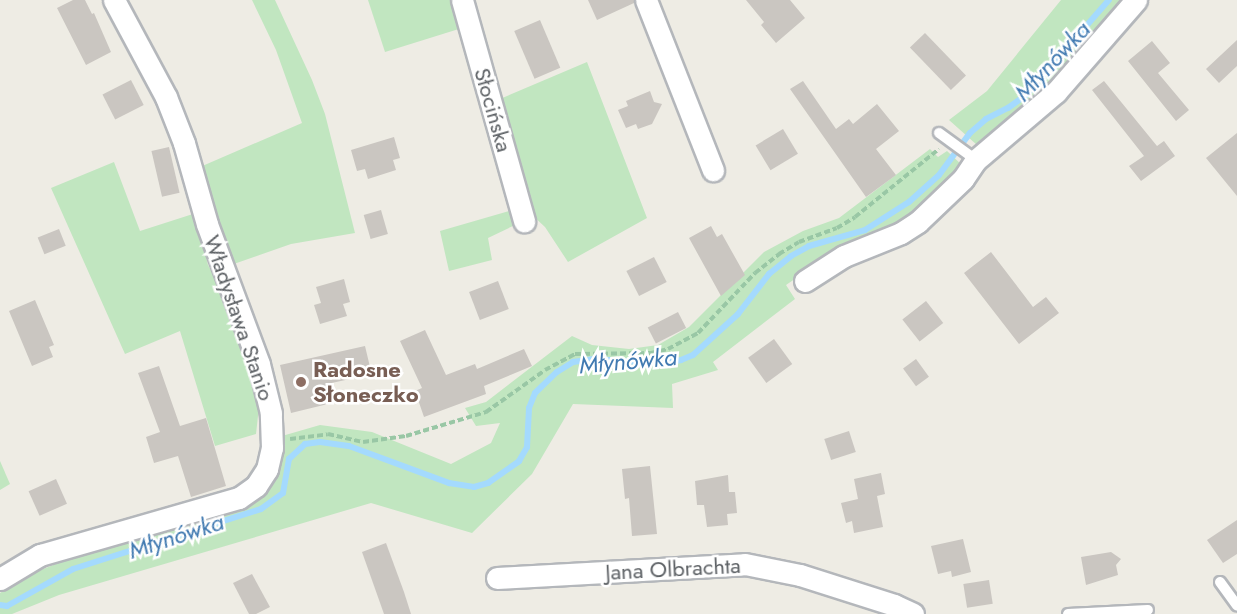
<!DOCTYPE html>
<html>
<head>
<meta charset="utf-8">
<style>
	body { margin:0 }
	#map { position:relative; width:1237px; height:614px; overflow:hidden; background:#eeece4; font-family:Jost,sans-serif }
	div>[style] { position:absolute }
	.green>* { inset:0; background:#c1e6c0 }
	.stream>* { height:6px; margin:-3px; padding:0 3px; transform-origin:3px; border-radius:3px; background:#a4dafe }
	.building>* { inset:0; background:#cac6c1; transform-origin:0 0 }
	.path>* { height:4px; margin-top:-2px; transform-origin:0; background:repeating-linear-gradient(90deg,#99c7a5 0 6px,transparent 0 9px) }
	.roads { filter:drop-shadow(2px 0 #b4b7bb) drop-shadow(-2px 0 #b4b7bb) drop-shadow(0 2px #b4b7bb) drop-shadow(0 -2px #b4b7bb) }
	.service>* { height:10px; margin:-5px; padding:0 5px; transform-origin:5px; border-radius:5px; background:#fff }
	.minor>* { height:21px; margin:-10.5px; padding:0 10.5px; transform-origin:10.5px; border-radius:10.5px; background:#fff }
	.dots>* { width:16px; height:16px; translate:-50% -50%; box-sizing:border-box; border:3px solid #fff; border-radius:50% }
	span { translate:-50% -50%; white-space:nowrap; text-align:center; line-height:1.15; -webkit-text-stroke:5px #fff; paint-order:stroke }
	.street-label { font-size:22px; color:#5c6064 }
	.education-label { font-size:22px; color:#785e54; font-weight:700 }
	.left { translate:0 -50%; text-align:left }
	.water-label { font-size:24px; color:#417ab1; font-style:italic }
</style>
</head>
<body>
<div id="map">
	<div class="green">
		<i style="clip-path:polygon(252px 0,275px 0,312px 80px,325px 114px,355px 233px,291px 244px,231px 265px,200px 167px,302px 123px,276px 50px)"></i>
		<i style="clip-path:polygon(368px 0,452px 0,462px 28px,385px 52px)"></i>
		<i style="clip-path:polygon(1061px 0,1126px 0,1015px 118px,977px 145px,949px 120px,987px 91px)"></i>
		<i style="clip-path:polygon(587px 62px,647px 218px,568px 262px,545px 227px,531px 214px,500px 99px)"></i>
		<i style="clip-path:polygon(930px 149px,938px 157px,947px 151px,963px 166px,905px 222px,827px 257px,786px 285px,795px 299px,713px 362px,718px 370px,672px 384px,673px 408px,573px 404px,532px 474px,472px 533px,371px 503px,59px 595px,12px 614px,0 614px,0 593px,31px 574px,100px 546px,239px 507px,282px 436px,320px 425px,372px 432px,451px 464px,491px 443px,500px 423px,476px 426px,465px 408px,486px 402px,572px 336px,592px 345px,629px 349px,658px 345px,689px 327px,764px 252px,803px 231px,839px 218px)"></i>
		<i style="clip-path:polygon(114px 162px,140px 231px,196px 213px,208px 265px,230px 305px,249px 353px,259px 407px,256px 434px,215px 446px,180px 331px,125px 354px,51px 188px)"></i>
		<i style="clip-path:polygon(513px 210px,515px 225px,488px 238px,492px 260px,449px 271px,440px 231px)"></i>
		<i style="clip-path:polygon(0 461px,10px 484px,0 490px)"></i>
	</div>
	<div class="stream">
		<i style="left:0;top:605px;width:7px;rotate:8deg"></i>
		<i style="left:7px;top:606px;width:76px;rotate:-29.3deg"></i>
		<i style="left:73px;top:569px;width:197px;rotate:-17.7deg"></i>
		<i style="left:261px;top:509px;width:27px;rotate:-36deg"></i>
		<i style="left:283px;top:493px;width:35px;rotate:-80deg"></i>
		<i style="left:289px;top:459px;width:22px;rotate:-43deg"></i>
		<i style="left:305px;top:444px;width:15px;rotate:-8deg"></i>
		<i style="left:320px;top:442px;width:29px;rotate:8deg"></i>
		<i style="left:349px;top:446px;width:107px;rotate:20.3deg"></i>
		<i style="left:449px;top:483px;width:25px;rotate:9deg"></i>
		<i style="left:474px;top:487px;width:15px;rotate:-16deg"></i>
		<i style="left:488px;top:483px;width:38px;rotate:-35deg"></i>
		<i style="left:519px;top:461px;width:16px;rotate:-60deg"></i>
		<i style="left:527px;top:447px;width:39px;rotate:-87deg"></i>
		<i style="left:529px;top:408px;width:16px;rotate:-68deg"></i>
		<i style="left:535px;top:393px;width:30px;rotate:-44deg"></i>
		<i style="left:557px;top:372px;width:19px;rotate:-32deg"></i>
		<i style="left:573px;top:362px;width:21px;rotate:-8deg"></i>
		<i style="left:594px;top:359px;width:60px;rotate:3.8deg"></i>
		<i style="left:654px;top:363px;width:27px;rotate:-6deg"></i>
		<i style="left:681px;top:360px;width:13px;rotate:-23deg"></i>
		<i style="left:693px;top:355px;width:61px;rotate:-42.3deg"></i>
		<i style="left:738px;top:314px;width:51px;rotate:-52.2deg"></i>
		<i style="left:769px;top:274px;width:28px;rotate:-39deg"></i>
		<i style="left:791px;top:256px;width:21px;rotate:-29deg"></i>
		<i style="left:809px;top:246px;width:58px;rotate:-15.9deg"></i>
		<i style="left:865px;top:230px;width:52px;rotate:-32.5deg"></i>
		<i style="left:909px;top:202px;width:40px;rotate:-42deg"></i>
		<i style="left:939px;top:175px;width:52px;rotate:-53.6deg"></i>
		<i style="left:970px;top:133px;width:21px;rotate:-41deg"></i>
		<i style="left:986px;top:119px;width:25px;rotate:-27deg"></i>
		<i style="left:1008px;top:108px;width:22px;rotate:-36deg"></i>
		<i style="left:1026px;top:95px;width:126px;rotate:-48.9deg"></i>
	</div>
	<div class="building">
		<i style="clip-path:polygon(73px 0,85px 0,92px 14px,94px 13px,111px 52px,86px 65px,57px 8px)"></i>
		<i style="clip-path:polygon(588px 0,634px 0,634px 3px,597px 20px)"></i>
		<i style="clip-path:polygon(746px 0,790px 0,805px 18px,776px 43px,761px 25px,764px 22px)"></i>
		<i style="left:540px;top:20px;width:52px;height:28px;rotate:67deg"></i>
		<i style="left:925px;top:33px;width:59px;height:21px;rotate:46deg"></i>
		<i style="clip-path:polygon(1237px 40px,1237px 66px,1219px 83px,1206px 69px)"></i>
		<i style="clip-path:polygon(1152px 41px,1170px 63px,1158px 73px,1189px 110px,1176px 121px,1128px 61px)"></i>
		<i style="left:131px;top:80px;width:28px;height:32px;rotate:63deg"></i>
		<i style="clip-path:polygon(803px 81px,836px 129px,849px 119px,853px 124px,877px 104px,899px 131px,876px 149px,896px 175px,866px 197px,790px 89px)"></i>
		<i style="clip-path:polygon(1104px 81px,1157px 146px,1164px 141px,1175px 156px,1141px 181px,1129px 166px,1144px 156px,1092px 90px)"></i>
		<i style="clip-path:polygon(650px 91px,654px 102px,662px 104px,652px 124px,638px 129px,636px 124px,626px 128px,618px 110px,628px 106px,626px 101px)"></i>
		<i style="left:783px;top:129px;width:29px;height:32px;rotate:59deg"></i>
		<i style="clip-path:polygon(1237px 133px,1237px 196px,1206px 158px)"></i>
		<i style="clip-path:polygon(394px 137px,400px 158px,393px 160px,396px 170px,368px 179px,365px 169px,357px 171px,351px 150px)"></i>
		<i style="left:169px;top:147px;width:47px;height:18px;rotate:77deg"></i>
		<i style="left:381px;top:210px;width:25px;height:18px;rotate:74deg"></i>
		<i style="clip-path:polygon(711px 226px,717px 237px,722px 234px,745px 275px,721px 296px,689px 238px)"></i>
		<i style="left:59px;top:229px;width:18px;height:23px;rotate:68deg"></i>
		<i style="clip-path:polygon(991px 252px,1033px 307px,1046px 297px,1059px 313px,1019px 344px,964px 273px)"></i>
		<i style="left:654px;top:257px;width:28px;height:31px;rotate:63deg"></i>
		<i style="clip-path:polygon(344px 279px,350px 302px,343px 304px,347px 316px,320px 324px,314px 305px,321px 303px,316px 287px)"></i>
		<i style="left:498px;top:281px;width:30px;height:31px;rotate:69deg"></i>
		<i style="clip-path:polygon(35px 300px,54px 345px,49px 347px,53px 357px,32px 366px,9px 311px)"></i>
		<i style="left:926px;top:301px;width:28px;height:30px;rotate:52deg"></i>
		<i style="left:678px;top:312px;width:18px;height:34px;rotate:63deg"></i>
		<i style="clip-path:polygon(425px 330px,446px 375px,475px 364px,477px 369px,524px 349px,532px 366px,484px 386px,486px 394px,424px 417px,415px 391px,422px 388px,400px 341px)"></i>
		<i style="left:774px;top:339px;width:31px;height:32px;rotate:54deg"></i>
		<i style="clip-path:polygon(365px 346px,370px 367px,348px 372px,350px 379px,327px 384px,332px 403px,291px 413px,280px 365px)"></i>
		<i style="left:916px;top:359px;width:22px;height:16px;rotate:54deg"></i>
		<i style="clip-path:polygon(159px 366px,180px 426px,206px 418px,226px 486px,191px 497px,178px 456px,154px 463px,146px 437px,160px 432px,138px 373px)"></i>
		<i style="left:849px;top:431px;width:22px;height:26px;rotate:72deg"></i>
		<i style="clip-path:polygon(650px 466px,657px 534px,632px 536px,629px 498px,625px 499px,622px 469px)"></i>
		<i style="clip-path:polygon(881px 473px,885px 494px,877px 496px,883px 527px,854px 533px,852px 521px,846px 523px,841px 503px,858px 499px,854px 479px)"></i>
		<i style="clip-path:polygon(728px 475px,729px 492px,735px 492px,737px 513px,727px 514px,728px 525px,707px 527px,704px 505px,697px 505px,695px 481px)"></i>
		<i style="left:56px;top:479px;width:27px;height:30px;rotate:66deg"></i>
		<i style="clip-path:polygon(1237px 520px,1237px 554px,1223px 563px,1207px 540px)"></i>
		<i style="clip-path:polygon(963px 539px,971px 572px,952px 577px,951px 571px,938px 574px,931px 546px)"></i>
		<i style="clip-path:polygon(386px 543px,404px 592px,411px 614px,384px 614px,362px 552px)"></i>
		<i style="clip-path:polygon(1111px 552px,1121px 559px,1116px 565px,1118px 575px,1086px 585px,1081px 557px)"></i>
		<i style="clip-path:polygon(252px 574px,270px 607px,256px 614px,249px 614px,233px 583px)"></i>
		<i style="left:989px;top:580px;width:24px;height:26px;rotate:81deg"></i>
	</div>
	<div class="path">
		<i style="left:290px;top:439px;width:38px;rotate:-7deg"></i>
		<i style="left:328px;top:434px;width:36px;rotate:13deg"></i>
		<i style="left:363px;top:442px;width:43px;rotate:-7.9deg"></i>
		<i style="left:406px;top:436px;width:84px;rotate:-16.7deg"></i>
		<i style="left:486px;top:412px;width:72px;rotate:-35.4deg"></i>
		<i style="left:545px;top:370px;width:34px;rotate:-28deg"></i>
		<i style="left:575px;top:354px;width:76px;rotate:-0.8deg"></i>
		<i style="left:651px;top:353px;width:17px;rotate:-13deg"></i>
		<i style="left:668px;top:349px;width:34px;rotate:-28deg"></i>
		<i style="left:698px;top:333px;width:83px;rotate:-46.5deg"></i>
		<i style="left:755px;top:273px;width:31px;rotate:-38deg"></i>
		<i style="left:779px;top:254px;width:23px;rotate:-31deg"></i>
		<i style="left:799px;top:242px;width:40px;rotate:-20.2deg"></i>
		<i style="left:837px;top:228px;width:21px;rotate:-31deg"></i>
		<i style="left:855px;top:217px;width:108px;rotate:-39deg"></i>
	</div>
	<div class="roads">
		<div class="service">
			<i style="left:939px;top:133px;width:46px;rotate:36.1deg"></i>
			<i style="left:1220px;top:582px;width:29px;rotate:54deg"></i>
			<i style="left:1068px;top:614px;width:80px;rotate:-2.9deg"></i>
		</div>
		<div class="minor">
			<i style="left:462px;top:0;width:230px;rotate:74.3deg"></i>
			<i style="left:646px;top:0;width:183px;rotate:68.5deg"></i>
			<i style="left:805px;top:281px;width:46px;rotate:-32.7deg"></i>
			<i style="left:844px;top:256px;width:61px;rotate:-22deg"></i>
			<i style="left:901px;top:233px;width:20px;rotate:-33deg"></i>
			<i style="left:918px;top:222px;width:62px;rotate:-43.7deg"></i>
			<i style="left:963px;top:179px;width:23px;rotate:-56deg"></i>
			<i style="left:976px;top:160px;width:105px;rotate:-40.4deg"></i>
			<i style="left:1056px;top:92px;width:122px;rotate:-49deg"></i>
			<i style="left:497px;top:578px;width:248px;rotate:-3.2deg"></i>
			<i style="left:745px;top:564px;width:56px;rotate:11.3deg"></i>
			<i style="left:800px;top:575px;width:99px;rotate:17.7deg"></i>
			<i style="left:894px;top:605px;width:21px;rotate:25deg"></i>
			<i style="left:0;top:579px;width:47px;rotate:-31deg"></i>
			<i style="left:40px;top:555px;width:207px;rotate:-16deg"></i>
			<i style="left:239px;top:498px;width:21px;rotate:-35deg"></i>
			<i style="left:256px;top:486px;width:20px;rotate:-57deg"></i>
			<i style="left:267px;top:469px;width:22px;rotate:-77deg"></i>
			<i style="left:272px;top:448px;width:35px;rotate:-92deg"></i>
			<i style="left:271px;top:413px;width:50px;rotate:-103.8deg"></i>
			<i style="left:259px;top:364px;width:149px;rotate:-110.4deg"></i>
			<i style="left:207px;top:224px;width:84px;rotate:-105.9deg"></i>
			<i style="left:184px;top:143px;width:49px;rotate:-111.4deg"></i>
			<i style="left:166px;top:97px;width:110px;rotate:-118.2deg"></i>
		</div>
	</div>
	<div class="dots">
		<i style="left:301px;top:382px;background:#8d6e63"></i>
	</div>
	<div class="street-label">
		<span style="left:493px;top:110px;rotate:74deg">Słocińska</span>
		<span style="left:239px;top:318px;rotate:71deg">Władysława Stanio</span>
		<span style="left:673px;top:569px;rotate:-3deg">Jana Olbrachta</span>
	</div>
	<div class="education-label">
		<span class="left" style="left:313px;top:382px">Radosne<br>Słoneczko</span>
	</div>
	<div class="water-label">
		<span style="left:1052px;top:61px;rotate:-47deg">Młynówka</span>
		<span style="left:628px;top:361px;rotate:-5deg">Młynówka</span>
		<span style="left:176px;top:536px;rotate:-18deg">Młynówka</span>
	</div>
</div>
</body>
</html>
